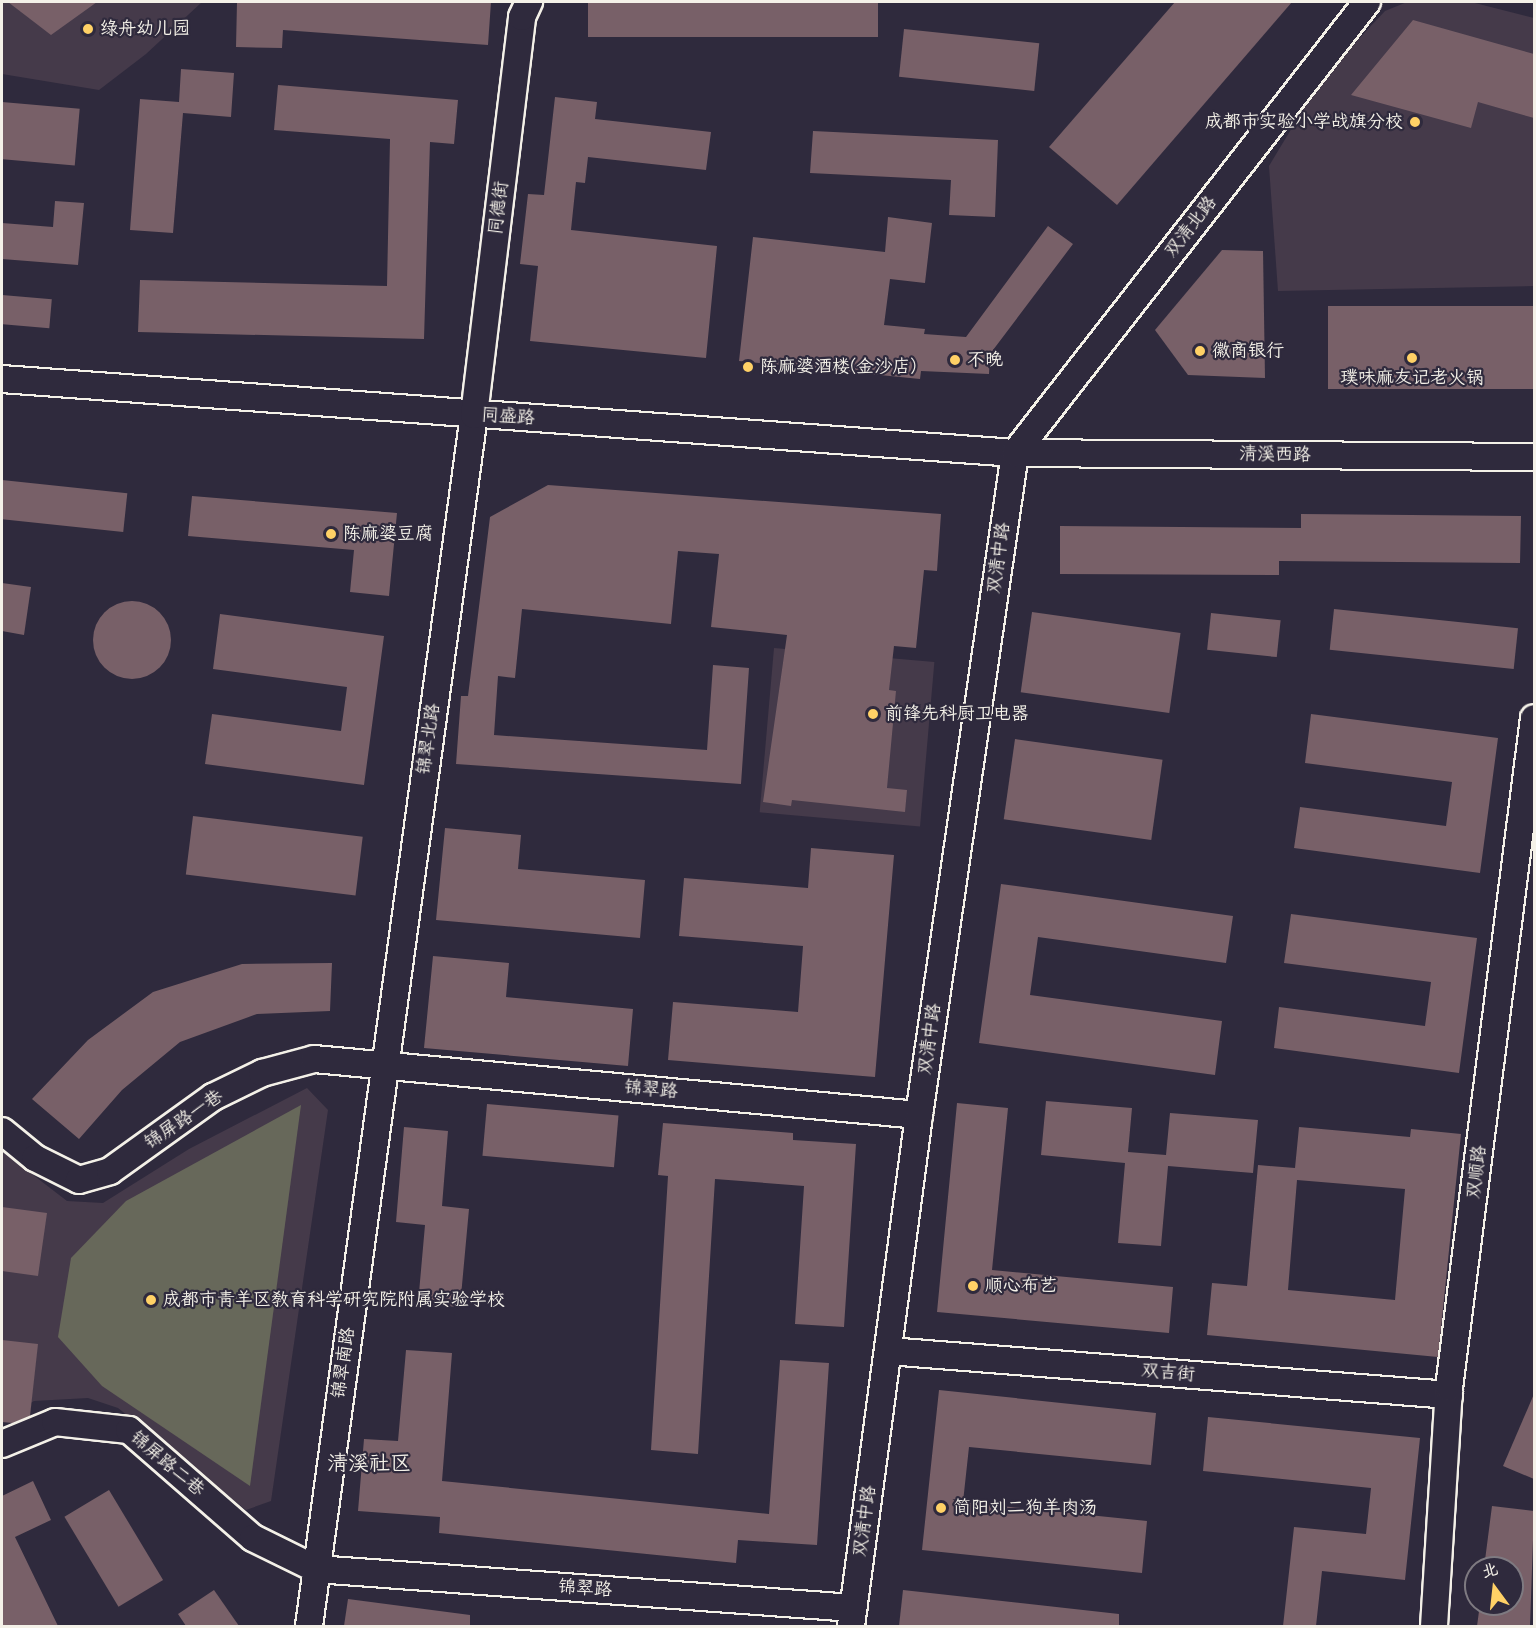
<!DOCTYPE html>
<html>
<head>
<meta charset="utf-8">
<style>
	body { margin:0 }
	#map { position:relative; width:1536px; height:1628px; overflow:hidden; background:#2f2a3d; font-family:"Comic Neue","LXGW WenKai TC",sans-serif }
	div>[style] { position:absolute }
	.built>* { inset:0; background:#453a4a; transform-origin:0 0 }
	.green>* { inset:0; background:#67685a }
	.building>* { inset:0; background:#786068; transform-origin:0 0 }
	.round { border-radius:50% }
	.roads { filter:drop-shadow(2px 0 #f4f1e8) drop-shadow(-2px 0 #f4f1e8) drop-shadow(0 2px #f4f1e8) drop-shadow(0 -2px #f4f1e8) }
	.minor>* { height:26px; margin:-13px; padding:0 13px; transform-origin:13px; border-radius:13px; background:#2f2a3d }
	.dots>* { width:16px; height:16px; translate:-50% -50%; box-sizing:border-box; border:3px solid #2f2a3d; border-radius:50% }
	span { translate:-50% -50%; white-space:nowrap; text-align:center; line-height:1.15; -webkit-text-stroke:4.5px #2f2a3d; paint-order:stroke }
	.poi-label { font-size:18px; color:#f4f1e8 }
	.left { translate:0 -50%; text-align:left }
	.right { translate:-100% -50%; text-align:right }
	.street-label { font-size:18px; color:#f4f1e8 }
	.quarter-label { font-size:21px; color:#f4f1e8 }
	.frame { position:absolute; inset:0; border:3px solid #f4f1e8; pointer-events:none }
	.north { position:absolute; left:1464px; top:1556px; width:60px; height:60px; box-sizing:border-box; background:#2f2a3d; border:2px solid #7e7a81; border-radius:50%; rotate:345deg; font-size:16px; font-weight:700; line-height:24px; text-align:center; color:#f4f1e8 }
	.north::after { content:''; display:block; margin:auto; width:21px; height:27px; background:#ffd166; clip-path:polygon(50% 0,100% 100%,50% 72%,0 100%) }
</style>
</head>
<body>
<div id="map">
	<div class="built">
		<i style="clip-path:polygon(2px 2px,202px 2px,146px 54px,99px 90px,2px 74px)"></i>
		<i style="clip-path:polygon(1407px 2px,1471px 2px,1534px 18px,1534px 286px,1278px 291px,1269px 166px,1322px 78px,1385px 11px)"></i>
		<i style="left:774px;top:648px;width:161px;height:165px;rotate:5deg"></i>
		<i style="clip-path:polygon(307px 1088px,328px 1110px,271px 1501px,246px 1510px,118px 1408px,88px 1398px,34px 1401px,2px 1419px,2px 1151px,67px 1201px,103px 1203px,189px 1149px)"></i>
	</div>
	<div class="green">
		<i style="clip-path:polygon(301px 1105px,250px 1486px,102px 1386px,58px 1337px,71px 1258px,126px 1201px)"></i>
	</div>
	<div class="building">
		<i style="clip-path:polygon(8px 2px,97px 2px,51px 35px)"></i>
		<i style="clip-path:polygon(237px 2px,491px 2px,488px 45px,283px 30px,282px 48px,236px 47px)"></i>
		<i style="left:588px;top:2px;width:290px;height:35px"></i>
		<i style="clip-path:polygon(1175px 2px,1292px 2px,1117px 205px,1049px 147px)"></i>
		<i style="clip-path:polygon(1413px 20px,1534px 54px,1534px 118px,1478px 102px,1471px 128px,1351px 95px)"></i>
		<i style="left:904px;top:29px;width:136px;height:48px;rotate:6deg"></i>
		<i style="clip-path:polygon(181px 69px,234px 73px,231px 117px,183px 113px,173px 233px,130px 230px,140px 99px,179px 102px)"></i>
		<i style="clip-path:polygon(278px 85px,458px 100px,454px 144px,430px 142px,424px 339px,138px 332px,140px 280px,387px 286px,390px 139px,274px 130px)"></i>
		<i style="clip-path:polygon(555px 97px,597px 102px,595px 119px,711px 132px,706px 170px,588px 157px,585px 183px,576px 182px,571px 230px,717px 246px,706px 358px,530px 341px,538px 266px,520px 264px,528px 194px,544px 195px)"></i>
		<i style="left:2px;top:102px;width:78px;height:57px;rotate:5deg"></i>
		<i style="clip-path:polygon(813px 131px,998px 140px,995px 217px,949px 215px,951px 180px,810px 173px)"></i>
		<i style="clip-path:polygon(55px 201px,84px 203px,78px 265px,2px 259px,2px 223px,53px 227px)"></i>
		<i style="clip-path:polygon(888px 217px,932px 223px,925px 283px,890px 279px,884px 325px,925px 329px,924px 334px,966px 337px,1048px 226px,1073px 244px,990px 354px,989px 374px,921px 371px,920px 379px,739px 361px,753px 237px,885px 252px)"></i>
		<i style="clip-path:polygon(1222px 250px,1263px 251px,1265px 378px,1188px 375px,1155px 330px)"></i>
		<i style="left:2px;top:295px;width:50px;height:29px;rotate:5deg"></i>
		<i style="left:1328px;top:306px;width:206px;height:83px"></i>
		<i style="left:2px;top:480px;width:126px;height:39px;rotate:6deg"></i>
		<i style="clip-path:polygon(548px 485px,941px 514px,937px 571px,924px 570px,916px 648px,894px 646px,889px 690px,896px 691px,887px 788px,907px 790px,905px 812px,792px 800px,791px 806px,763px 802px,787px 635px,711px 627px,719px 554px,678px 551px,671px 624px,522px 609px,515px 678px,498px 676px,494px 735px,707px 750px,713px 665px,749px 668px,741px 784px,456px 764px,461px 696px,468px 696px,490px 517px)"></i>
		<i style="clip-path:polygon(192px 496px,397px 513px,389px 596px,350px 592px,354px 550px,188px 536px)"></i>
		<i style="clip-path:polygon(1301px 514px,1521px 516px,1520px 563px,1279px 561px,1279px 575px,1060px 574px,1060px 526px,1301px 528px)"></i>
		<i style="clip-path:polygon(2px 583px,31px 587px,24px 635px,2px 631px)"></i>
		<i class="round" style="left:93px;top:601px;width:78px;height:78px"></i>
		<i style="left:1334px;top:609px;width:185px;height:41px;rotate:6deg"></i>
		<i style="left:1032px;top:612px;width:150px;height:81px;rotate:8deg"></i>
		<i style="left:1211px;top:613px;width:70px;height:37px;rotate:6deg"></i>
		<i style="clip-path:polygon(220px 614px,384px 636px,364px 785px,205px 764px,212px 714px,341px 731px,347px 687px,213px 669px)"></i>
		<i style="clip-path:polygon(1311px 714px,1498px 738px,1480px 873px,1294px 848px,1300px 807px,1446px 826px,1452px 782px,1305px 763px)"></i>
		<i style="left:1015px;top:739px;width:149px;height:81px;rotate:8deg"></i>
		<i style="left:193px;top:816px;width:171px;height:59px;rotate:7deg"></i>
		<i style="clip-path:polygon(445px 828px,521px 835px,518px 869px,645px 880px,640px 938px,436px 920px)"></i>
		<i style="clip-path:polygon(811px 848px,894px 855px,875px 1077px,668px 1060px,673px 1002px,798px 1012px,803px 946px,679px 936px,684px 878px,808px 888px)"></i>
		<i style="clip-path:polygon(1001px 884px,1233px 916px,1226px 963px,1038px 937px,1030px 995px,1222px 1021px,1215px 1075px,979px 1043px)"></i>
		<i style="clip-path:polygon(1291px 914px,1477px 938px,1459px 1073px,1274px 1048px,1279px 1007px,1425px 1026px,1431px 982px,1284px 963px)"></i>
		<i style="clip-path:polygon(433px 956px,509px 963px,506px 997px,633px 1009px,628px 1066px,424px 1048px)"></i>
		<i style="clip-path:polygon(332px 963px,330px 1011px,257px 1014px,180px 1042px,122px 1090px,79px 1139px,32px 1099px,88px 1040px,153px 992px,242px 964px)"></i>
		<i style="clip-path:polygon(1046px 1101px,1132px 1108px,1128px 1152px,1166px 1155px,1170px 1113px,1258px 1120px,1253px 1173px,1168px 1166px,1161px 1246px,1118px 1243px,1125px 1163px,1041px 1155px)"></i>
		<i style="clip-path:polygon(957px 1103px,1008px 1108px,992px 1270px,1173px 1287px,1169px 1333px,937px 1312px)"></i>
		<i style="left:487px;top:1104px;width:132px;height:52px;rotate:5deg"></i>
		<i style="clip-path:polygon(663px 1123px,793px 1133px,793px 1140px,856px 1144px,844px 1327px,795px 1324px,804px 1186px,715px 1179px,698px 1454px,651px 1450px,668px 1176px,658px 1175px)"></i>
		<i style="clip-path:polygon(404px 1127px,448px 1131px,442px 1206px,469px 1209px,460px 1307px,418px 1304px,425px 1225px,396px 1222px)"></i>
		<i style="clip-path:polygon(evenodd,1299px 1127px,1410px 1137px,1411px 1129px,1461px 1134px,1438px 1357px,1207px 1335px,1212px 1283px,1247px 1286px,1258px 1165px,1295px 1168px,1299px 1127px,1297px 1180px,1405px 1189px,1395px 1300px,1288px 1290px,1297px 1180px)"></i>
		<i style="clip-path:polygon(2px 1207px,47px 1213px,38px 1276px,2px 1271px)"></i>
		<i style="clip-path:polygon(2px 1340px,38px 1344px,30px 1416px,13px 1423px,2px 1422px)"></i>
		<i style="clip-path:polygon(406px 1350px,452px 1353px,442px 1481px,769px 1514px,780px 1360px,829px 1363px,817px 1545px,738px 1540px,736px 1563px,439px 1533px,440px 1517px,358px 1511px,364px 1439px,398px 1441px)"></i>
		<i style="clip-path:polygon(939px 1390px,1156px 1413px,1151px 1465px,969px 1447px,963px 1502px,1147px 1521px,1142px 1573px,922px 1550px)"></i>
		<i style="clip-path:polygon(1534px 1394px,1534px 1479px,1503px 1466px)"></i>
		<i style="clip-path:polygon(1208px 1417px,1420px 1438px,1405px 1580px,1322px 1571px,1316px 1626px,1283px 1626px,1294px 1527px,1366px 1534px,1371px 1488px,1203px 1471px)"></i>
		<i style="clip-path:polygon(33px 1481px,51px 1520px,15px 1537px,58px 1626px,2px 1626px,2px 1496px)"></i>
		<i style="left:109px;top:1490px;width:105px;height:52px;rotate:59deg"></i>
		<i style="clip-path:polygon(1492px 1506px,1534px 1511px,1530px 1626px,1477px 1626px,1480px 1604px,1512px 1604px,1512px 1568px,1484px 1568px)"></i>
		<i style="clip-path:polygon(214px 1590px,239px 1626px,186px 1626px,178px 1614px)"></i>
		<i style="clip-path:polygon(903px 1590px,1119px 1614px,1119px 1626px,899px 1626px)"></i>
		<i style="clip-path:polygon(348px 1599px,470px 1615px,470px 1626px,344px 1626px)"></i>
	</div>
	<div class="roads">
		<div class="minor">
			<i style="left:2px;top:379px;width:1016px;rotate:4.18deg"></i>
			<i style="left:1015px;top:453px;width:519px;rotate:0.44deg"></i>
			<i style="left:2px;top:1131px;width:43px;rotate:39.3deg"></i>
			<i style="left:35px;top:1158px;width:49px;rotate:26.6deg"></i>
			<i style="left:79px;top:1180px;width:32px;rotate:-16deg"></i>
			<i style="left:110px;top:1171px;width:127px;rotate:-35.7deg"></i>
			<i style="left:213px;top:1097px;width:55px;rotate:-26.1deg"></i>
			<i style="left:262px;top:1073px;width:54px;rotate:-15.1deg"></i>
			<i style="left:314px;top:1059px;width:608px;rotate:5.29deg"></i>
			<i style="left:888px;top:1351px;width:563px;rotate:4.48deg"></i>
			<i style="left:2px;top:1444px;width:57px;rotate:-22.5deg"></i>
			<i style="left:55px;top:1422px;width:74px;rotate:6.2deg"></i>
			<i style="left:129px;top:1430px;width:164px;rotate:41.1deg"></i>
			<i style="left:253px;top:1538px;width:70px;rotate:26.2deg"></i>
			<i style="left:316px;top:1569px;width:539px;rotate:4.15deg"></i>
			<i style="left:309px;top:1626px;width:1222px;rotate:-82.24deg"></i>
			<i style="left:474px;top:415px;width:401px;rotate:-83.1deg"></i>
			<i style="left:522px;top:17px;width:17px;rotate:-65deg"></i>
			<i style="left:851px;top:1626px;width:516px;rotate:-82.42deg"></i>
			<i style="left:919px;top:1115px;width:669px;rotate:-81.75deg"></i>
			<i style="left:1015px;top:453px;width:572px;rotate:-52.03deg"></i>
			<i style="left:1434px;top:1626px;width:238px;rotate:-86.4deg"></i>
			<i style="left:1449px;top:1388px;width:675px;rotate:-82.77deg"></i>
		</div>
	</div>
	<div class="dots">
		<i style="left:88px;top:29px;background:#ffd166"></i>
		<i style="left:1415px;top:122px;background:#ffd166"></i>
		<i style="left:1200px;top:351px;background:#ffd166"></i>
		<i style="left:1412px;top:358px;background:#ffd166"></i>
		<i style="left:955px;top:360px;background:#ffd166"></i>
		<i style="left:748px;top:367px;background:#ffd166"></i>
		<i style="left:331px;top:534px;background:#ffd166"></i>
		<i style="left:873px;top:714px;background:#ffd166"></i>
		<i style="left:973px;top:1286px;background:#ffd166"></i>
		<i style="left:151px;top:1300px;background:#ffd166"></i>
		<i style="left:941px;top:1508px;background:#ffd166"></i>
	</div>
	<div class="poi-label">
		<span class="left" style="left:100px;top:29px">绿舟幼儿园</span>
		<span class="right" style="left:1403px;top:122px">成都市实验小学战旗分校</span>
		<span class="left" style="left:1212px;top:351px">徽商银行</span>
		<span class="left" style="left:967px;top:360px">不晚</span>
		<span class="left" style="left:760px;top:367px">陈麻婆酒楼(金沙店)</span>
		<span style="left:1412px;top:378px">璞味麻友记老火锅</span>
		<span class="left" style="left:343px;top:534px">陈麻婆豆腐</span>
		<span class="left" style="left:885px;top:714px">前锋先科厨卫电器</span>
		<span class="left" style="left:985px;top:1286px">顺心布艺</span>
		<span class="left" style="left:163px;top:1300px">成都市青羊区教育科学研究院附属实验学校</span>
		<span class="left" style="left:953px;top:1508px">简阳刘二狗羊肉汤</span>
	</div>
	<div class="street-label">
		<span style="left:499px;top:208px;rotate:-83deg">同德街</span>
		<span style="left:1191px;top:227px;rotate:-52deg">双清北路</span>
		<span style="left:508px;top:417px;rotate:4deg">同盛路</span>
		<span style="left:1275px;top:455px;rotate:1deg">清溪西路</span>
		<span style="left:999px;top:558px;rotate:-82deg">双清中路</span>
		<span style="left:429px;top:739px;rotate:-82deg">锦翠北路</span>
		<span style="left:930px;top:1039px;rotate:-82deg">双清中路</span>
		<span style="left:651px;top:1090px;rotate:5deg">锦翠路</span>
		<span style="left:184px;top:1120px;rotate:-34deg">锦屏路一巷</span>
		<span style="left:1477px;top:1172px;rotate:-83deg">双顺路</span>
		<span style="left:344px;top:1363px;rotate:-82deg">锦翠南路</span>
		<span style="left:1168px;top:1373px;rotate:5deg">双吉街</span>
		<span style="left:167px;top:1464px;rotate:40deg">锦屏路二巷</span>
		<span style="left:865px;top:1521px;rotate:-82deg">双清中路</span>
		<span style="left:585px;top:1589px;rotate:4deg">锦翠路</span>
	</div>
	<div class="quarter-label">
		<span style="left:369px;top:1463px">清溪社区</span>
	</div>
	<div class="frame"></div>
	<div class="north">北</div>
</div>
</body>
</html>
